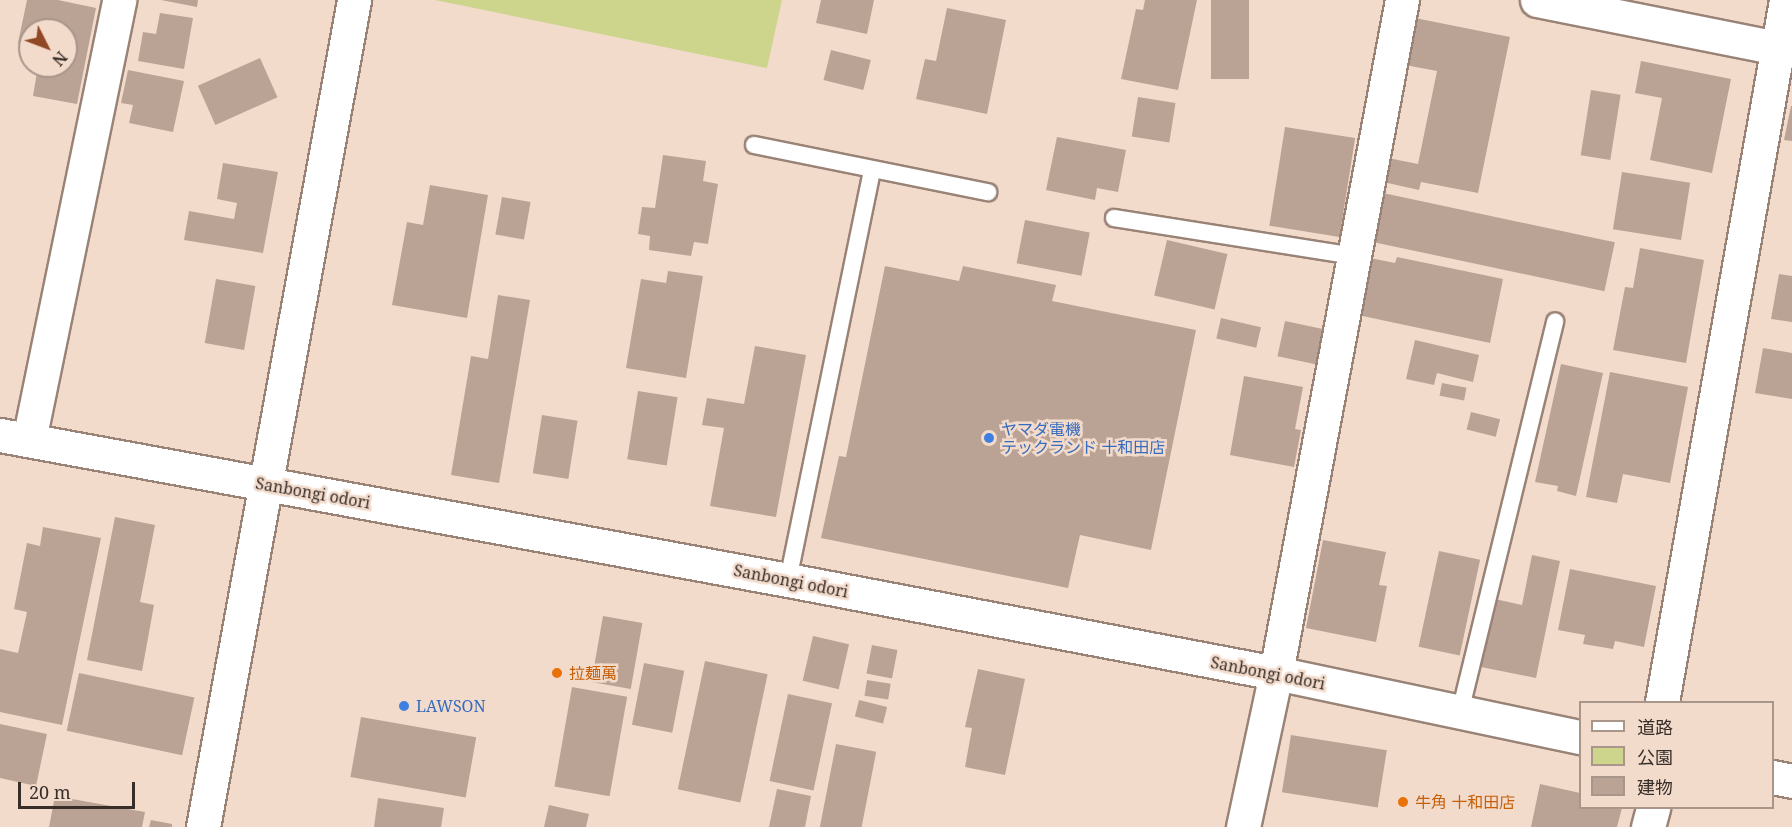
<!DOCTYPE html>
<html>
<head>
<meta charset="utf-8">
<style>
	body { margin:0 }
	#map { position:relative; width:1792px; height:827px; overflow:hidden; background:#f3dbcc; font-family:"Noto Serif","Noto Sans JP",serif }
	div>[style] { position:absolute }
	.green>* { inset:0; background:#ccd58b }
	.building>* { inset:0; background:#baa395; transform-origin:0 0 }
	.roads { filter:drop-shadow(2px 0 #998376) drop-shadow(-2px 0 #998376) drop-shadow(0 2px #998376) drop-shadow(0 -2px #998376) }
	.service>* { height:16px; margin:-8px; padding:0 8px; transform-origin:8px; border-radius:8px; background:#fff }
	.minor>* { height:33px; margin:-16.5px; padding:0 16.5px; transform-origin:16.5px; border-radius:16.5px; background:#fff }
	.tertiary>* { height:33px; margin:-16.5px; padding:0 16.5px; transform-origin:16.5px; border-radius:16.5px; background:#fff }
	.secondary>* { height:33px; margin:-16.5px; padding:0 16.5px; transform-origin:16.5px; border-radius:16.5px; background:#fff }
	.dots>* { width:16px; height:16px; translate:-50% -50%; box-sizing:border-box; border:3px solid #f3dbcc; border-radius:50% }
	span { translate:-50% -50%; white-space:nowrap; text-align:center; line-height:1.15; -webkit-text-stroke:5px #f3dbcc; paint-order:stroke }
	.shop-label { font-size:16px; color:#366cbe }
	.left { translate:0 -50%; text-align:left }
	.street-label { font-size:16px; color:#372e29 }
	.food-label { font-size:16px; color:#c56008 }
	.legend { position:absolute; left:1579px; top:701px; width:195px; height:108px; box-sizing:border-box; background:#f3dbcc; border:2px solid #a8968b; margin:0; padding:8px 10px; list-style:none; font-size:18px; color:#372e29 }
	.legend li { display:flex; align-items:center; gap:12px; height:30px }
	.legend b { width:30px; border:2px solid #a8968b }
	.north { position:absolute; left:18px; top:18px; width:60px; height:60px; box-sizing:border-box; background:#f3dbcc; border:2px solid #a8968b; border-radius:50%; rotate:132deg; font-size:16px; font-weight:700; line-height:24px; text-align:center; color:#372e29 }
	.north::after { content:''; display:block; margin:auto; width:21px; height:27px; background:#904924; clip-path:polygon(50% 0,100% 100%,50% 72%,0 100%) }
	.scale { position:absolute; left:18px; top:782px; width:117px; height:27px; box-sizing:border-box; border:3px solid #372e29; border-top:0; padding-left:8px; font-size:18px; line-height:21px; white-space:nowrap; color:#372e29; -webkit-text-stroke:4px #f3dbcc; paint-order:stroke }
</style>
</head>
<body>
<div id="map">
	<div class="green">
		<i style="clip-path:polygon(435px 0,782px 0,767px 68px)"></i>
	</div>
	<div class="building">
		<i style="clip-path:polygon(27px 0,58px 0,96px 8px,77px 104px,33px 96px,38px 66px,66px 66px,66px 30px,30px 30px,30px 45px,18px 43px)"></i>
		<i style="clip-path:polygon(161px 0,198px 0,197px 7px)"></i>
		<i style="clip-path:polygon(821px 0,874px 0,867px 34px,816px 23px)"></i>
		<i style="clip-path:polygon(1145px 0,1197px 0,1178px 90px,1121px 79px,1136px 9px,1143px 10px)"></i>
		<i style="left:1211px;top:0;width:38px;height:79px"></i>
		<i style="clip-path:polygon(947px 8px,1006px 20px,987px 114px,916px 99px,925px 59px,936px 61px)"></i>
		<i style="clip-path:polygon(160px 13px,193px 18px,184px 69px,138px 61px,143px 32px,156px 34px)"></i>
		<i style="clip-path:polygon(1415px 18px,1510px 37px,1478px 193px,1421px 182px,1419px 190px,1383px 182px,1388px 158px,1418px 164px,1437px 71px,1405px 65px)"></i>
		<i style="left:831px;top:50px;width:41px;height:31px;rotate:14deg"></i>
		<i style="left:260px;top:58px;width:43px;height:68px;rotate:66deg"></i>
		<i style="clip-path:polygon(1641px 61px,1731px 79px,1712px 173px,1650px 160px,1662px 98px,1635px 93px)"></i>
		<i style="clip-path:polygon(128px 70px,184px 81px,173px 132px,129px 123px,133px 105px,121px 103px)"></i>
		<i style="left:1591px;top:90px;width:30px;height:66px;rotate:9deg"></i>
		<i style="left:1138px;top:97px;width:38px;height:40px;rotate:9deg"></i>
		<i style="clip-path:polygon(1791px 106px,1792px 106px,1792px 141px,1784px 140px)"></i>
		<i style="left:1285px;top:127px;width:71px;height:100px;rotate:9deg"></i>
		<i style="clip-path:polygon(1057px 137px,1126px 150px,1118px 192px,1097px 188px,1095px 200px,1046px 190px)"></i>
		<i style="clip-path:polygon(663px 155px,706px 161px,703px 181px,718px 184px,708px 244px,694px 242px,691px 256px,649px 250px,650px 236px,638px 234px,642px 207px,655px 208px)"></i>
		<i style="clip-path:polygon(223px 163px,278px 172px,263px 253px,184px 240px,189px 211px,234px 219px,237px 203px,217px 199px)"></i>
		<i style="left:1622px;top:172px;width:69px;height:58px;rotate:9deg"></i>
		<i style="clip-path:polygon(430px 185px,488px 195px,467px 318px,392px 305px,407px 222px,423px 225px)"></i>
		<i style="left:1383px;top:193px;width:237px;height:50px;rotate:12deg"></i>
		<i style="left:502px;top:197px;width:29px;height:38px;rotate:10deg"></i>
		<i style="left:1025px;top:220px;width:66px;height:44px;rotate:11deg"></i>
		<i style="left:1167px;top:240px;width:62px;height:57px;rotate:13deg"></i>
		<i style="clip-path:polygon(1640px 248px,1704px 260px,1686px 363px,1613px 350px,1625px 287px,1633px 288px)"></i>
		<i style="clip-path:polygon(1365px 257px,1395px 263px,1397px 257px,1503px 279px,1490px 343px,1353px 314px)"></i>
		<i style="clip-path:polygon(885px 266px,959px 281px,963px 266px,1056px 285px,1052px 301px,1196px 330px,1151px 550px,1080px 535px,1068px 588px,821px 538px,839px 456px,846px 457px)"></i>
		<i style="clip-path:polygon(668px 271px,703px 276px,686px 378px,626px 368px,641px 279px,666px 283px)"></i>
		<i style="clip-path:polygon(1779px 274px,1792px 276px,1792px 322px,1771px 319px)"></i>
		<i style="left:216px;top:279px;width:40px;height:65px;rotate:10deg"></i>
		<i style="clip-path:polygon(498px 295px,530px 300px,499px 483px,451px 475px,471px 356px,488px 359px)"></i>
		<i style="left:1221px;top:318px;width:41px;height:21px;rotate:13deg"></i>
		<i style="left:1285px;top:321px;width:40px;height:36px;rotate:12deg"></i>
		<i style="clip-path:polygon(1415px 340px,1479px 355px,1473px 382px,1437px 373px,1434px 385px,1406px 379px)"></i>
		<i style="clip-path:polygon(755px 346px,806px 355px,776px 517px,710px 506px,724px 428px,702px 425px,707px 398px,744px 404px)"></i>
		<i style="clip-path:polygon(1763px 348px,1792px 353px,1792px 399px,1755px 393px)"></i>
		<i style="clip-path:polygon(1561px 364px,1603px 373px,1576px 496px,1557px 491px,1558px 486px,1535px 482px)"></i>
		<i style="clip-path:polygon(1610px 372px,1688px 387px,1670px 483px,1623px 474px,1617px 503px,1586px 497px)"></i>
		<i style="clip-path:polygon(1244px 376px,1303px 387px,1295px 429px,1301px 430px,1294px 467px,1230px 455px)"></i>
		<i style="left:1442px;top:383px;width:25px;height:13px;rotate:11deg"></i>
		<i style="left:638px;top:391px;width:40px;height:69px;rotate:9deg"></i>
		<i style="left:1471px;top:412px;width:30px;height:18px;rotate:14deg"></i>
		<i style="left:542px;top:415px;width:36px;height:59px;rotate:9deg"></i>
		<i style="clip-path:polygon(115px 517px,155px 525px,140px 602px,154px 605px,142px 671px,87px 660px)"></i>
		<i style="clip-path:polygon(43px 527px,101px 538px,62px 725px,0 712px,0 649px,18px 653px,27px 612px,14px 609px,27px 543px,40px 546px)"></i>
		<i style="clip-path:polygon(1323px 540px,1386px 552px,1379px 585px,1387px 586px,1376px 642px,1306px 628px)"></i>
		<i style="left:1439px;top:551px;width:42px;height:98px;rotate:12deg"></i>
		<i style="clip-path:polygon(1532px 555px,1560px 561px,1536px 678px,1481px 667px,1495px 599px,1522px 605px)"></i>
		<i style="clip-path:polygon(1570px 569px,1656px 586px,1644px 647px,1615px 641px,1613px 649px,1583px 644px,1585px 635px,1558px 630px)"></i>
		<i style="left:603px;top:616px;width:40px;height:67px;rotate:10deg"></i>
		<i style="left:813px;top:636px;width:37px;height:46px;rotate:13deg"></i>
		<i style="left:872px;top:645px;width:26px;height:29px;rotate:11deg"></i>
		<i style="left:705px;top:661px;width:64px;height:131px;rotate:12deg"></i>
		<i style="left:644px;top:663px;width:41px;height:63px;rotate:11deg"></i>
		<i style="clip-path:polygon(978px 669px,1025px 679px,1005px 775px,965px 767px,972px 728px,965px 727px)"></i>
		<i style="left:79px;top:673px;width:118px;height:59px;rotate:12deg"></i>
		<i style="left:867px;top:680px;width:24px;height:16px;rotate:9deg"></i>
		<i style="left:572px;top:687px;width:56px;height:101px;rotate:10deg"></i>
		<i style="left:788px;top:694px;width:45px;height:89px;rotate:12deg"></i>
		<i style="left:859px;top:700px;width:29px;height:17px;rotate:14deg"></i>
		<i style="left:361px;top:717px;width:117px;height:61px;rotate:10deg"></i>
		<i style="clip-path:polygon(0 724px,47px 734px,36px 786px,0 778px)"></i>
		<i style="left:1291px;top:735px;width:97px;height:58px;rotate:9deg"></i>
		<i style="left:836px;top:744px;width:41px;height:85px;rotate:11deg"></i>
		<i style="clip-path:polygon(1540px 784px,1580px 793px,1580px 808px,1622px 808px,1617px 827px,1531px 827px)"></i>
		<i style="clip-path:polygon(777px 789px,811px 796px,805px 827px,769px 827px)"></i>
		<i style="clip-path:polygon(55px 796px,145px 812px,142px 827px,49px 827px)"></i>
		<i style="clip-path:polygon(378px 798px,444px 808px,441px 827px,374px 827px)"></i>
		<i style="clip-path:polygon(549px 805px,589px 814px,586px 827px,544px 827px)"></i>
		<i style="clip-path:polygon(151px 820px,172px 824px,172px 827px,149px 827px)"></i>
	</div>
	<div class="roads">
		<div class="service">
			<i style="left:754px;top:145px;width:239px;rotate:11.4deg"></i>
			<i style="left:1114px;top:218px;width:243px;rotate:9deg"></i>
			<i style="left:788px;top:580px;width:419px;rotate:-78.4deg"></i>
			<i style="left:1460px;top:712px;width:402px;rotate:-76.3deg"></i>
		</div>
		<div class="minor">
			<i style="left:1537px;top:0;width:260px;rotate:11.3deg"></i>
			<i style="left:29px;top:440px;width:449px;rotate:-78.4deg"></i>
			<i style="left:1662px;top:702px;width:713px;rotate:-79.98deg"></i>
			<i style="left:1243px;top:827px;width:157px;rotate:-77.9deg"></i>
			<i style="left:1276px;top:673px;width:685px;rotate:-79.4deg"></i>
			<i style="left:1648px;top:827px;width:20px;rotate:-75deg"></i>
		</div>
		<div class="tertiary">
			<i style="left:203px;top:827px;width:841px;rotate:-79.65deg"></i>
		</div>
		<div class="secondary">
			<i style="left:0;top:435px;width:801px;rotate:10.43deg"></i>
			<i style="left:788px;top:580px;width:497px;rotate:10.8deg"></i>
			<i style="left:1276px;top:673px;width:311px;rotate:11.9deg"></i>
			<i style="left:1772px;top:777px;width:20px;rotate:11deg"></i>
		</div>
	</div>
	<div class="dots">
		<i style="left:989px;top:438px;background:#3f7fe0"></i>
		<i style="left:557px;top:673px;background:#e8710a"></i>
		<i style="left:404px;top:706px;background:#3f7fe0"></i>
		<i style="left:1403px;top:802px;background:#e8710a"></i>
	</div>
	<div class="shop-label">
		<span class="left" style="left:1001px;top:438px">ヤマダ電機<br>テックランド 十和田店</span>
		<span class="left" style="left:416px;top:706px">LAWSON</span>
	</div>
	<div class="street-label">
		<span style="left:313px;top:493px;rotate:10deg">Sanbongi odori</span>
		<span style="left:791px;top:581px;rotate:11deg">Sanbongi odori</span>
		<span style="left:1268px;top:673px;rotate:11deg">Sanbongi odori</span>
	</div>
	<div class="food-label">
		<span class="left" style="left:569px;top:673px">拉麺萬</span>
		<span class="left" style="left:1415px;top:802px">牛角 十和田店</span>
	</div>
	<ul class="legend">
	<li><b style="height:8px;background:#fff"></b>道路</li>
	<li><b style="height:16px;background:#ccd58b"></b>公園</li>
	<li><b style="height:16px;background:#baa395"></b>建物</li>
	</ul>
	<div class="north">N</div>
	<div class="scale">20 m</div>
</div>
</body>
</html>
